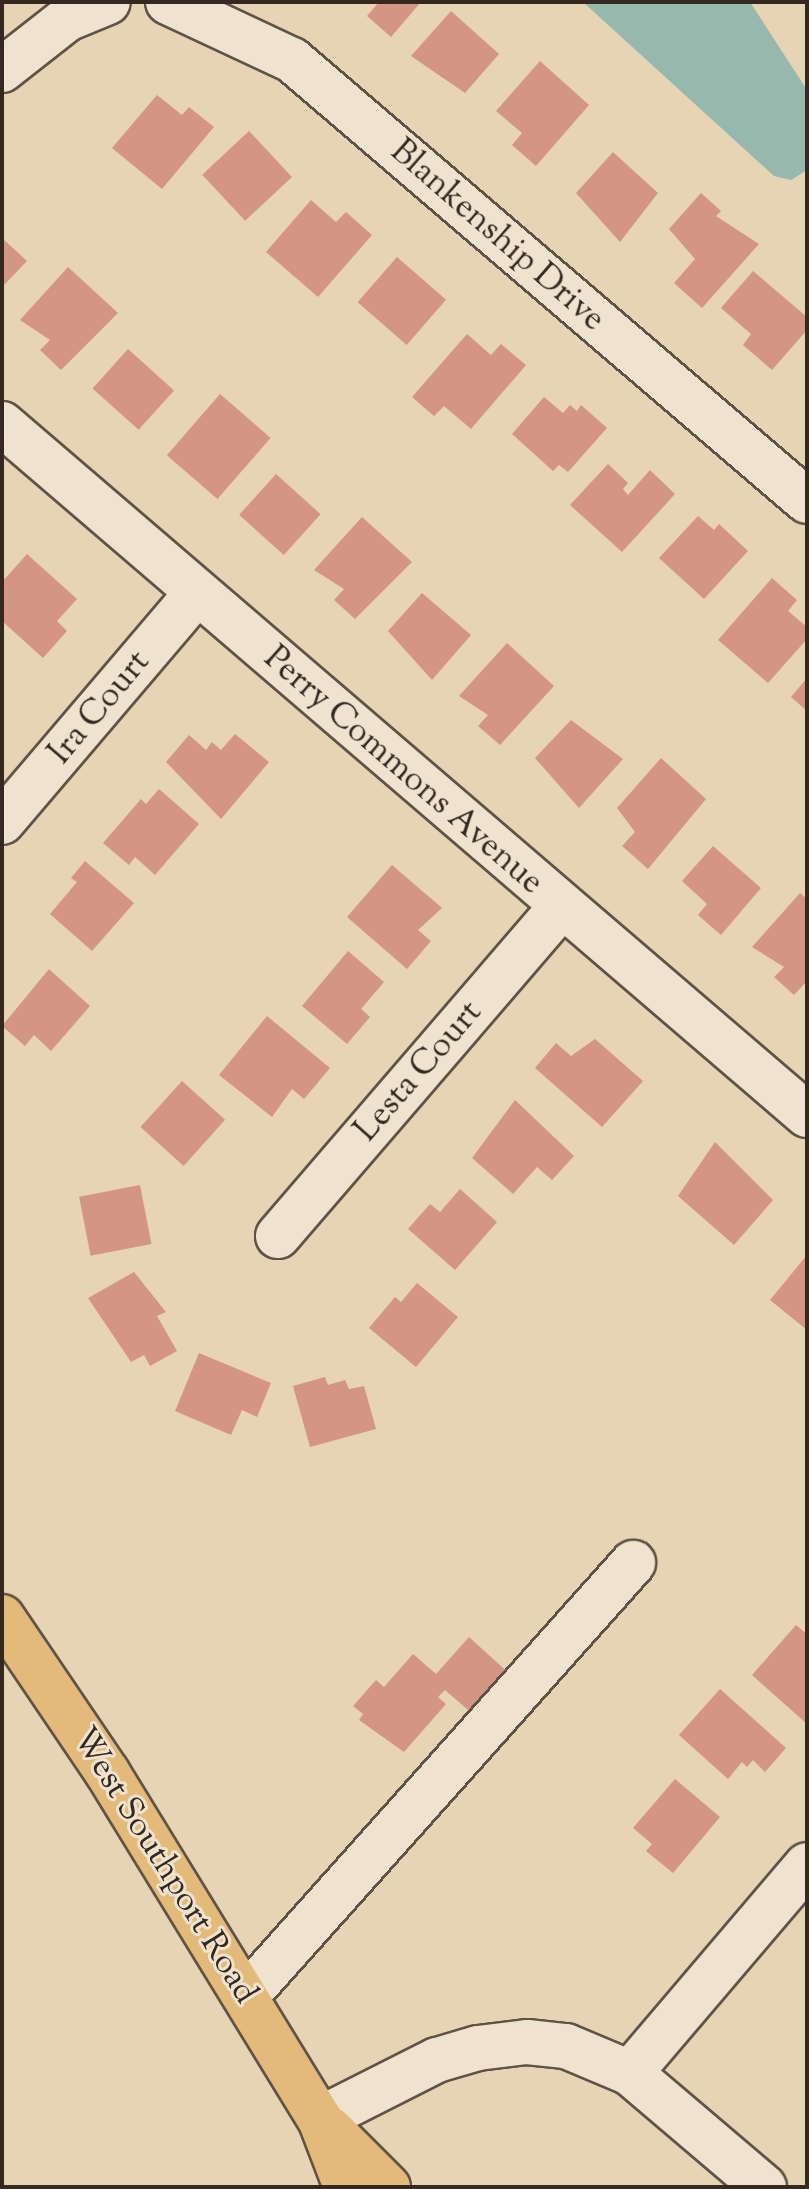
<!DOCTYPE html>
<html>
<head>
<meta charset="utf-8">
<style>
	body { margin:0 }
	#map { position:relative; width:809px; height:2189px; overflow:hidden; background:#e6d4b5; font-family:"Sorts Mill Goudy",serif }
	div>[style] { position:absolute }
	.water>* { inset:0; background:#96b8ad }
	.building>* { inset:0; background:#d49584; transform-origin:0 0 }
	.roads { filter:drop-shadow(2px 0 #605346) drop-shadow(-2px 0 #605346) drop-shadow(0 2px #605346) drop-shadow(0 -2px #605346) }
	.minor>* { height:44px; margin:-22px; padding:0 22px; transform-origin:22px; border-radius:22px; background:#efe3cf }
	.major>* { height:44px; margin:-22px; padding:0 22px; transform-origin:22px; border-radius:22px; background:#e3ba7a }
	span { translate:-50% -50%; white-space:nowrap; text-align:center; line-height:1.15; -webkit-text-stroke:6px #efe3cf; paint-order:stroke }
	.street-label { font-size:34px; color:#342821 }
	.frame { position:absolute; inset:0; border:4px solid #342821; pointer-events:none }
</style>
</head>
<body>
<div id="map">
	<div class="water">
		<i style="clip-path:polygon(583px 2px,750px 2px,807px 90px,807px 170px,791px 180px,774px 176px)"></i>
	</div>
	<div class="building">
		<i style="clip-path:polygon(379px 2px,421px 2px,391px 37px,367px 16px)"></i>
		<i style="clip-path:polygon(451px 11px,499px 54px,465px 93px,411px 56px)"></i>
		<i style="clip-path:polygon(540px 61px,589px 105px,536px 166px,512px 145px,522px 133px,496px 111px)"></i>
		<i style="clip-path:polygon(157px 95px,182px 115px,189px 107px,214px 127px,162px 189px,112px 148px)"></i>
		<i style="left:249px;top:131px;width:63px;height:64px;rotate:47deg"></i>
		<i style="clip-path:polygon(613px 152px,658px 193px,620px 242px,576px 193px)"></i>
		<i style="clip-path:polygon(701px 193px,721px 211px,716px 216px,759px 244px,702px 308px,674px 283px,695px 259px,669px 229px)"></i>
		<i style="clip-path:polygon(311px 200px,336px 222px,346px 212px,372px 235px,318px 297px,266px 252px)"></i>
		<i style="clip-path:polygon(2px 238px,27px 261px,2px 287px)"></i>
		<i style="left:397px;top:257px;width:65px;height:60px;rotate:41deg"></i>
		<i style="clip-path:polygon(68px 267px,118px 313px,61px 370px,40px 350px,50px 340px,20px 320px)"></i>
		<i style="clip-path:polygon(753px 271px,807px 317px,807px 330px,772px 370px,743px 345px,751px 334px,721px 308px)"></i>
		<i style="clip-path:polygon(467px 334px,491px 355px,501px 344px,526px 365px,471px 429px,444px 406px,434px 416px,412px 397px)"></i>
		<i style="left:128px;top:349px;width:62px;height:53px;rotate:42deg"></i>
		<i style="left:220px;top:394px;width:67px;height:81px;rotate:41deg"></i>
		<i style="clip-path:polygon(544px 397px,563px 413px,570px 405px,577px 411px,581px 405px,607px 428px,568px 472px,559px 465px,553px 471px,512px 434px)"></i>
		<i style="clip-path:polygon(608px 464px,628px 483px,623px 489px,628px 495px,650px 470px,675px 494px,622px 552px,570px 505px)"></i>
		<i style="left:276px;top:474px;width:60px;height:55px;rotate:42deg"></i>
		<i style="clip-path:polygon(698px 516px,714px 530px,719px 524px,748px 551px,704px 599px,659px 558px)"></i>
		<i style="clip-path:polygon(362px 517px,412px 562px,355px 619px,334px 600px,344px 589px,314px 570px)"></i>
		<i style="clip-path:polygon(27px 554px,77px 599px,57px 621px,67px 631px,43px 658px,2px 621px,2px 582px)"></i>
		<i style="clip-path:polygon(772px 578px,797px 600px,788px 611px,807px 627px,807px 639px,768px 683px,718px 640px)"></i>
		<i style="clip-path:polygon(422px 593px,471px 635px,432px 680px,388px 631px)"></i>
		<i style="clip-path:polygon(507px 643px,554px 686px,500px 745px,478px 726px,488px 715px,459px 696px)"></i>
		<i style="clip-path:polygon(807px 678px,807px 711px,791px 697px)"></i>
		<i style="clip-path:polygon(571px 720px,623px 759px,579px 808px,535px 758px)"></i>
		<i style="clip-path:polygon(235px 734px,269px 762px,221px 819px,166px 762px,189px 735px,206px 750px,212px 742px,221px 750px)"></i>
		<i style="clip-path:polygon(661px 758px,706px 799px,648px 869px,622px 846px,635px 832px,617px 808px)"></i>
		<i style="clip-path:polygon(159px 789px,199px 824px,155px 875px,135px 857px,129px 865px,103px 843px,141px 799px,146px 804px)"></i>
		<i style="clip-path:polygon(713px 846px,761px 888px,721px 935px,698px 915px,707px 904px,682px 881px)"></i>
		<i style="clip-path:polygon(85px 861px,134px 903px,92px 951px,50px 914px,77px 882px,71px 878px)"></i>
		<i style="clip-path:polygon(392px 865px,442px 908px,418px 930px,431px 941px,407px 969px,347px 917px)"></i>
		<i style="clip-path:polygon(800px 893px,807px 899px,807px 981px,794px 995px,774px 977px,784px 967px,752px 947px)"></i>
		<i style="clip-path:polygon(348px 951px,384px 982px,361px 1009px,370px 1017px,347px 1044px,302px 1006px)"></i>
		<i style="clip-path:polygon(49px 969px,90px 1006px,51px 1051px,34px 1035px,25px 1046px,2px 1026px)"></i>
		<i style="clip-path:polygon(267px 1016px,330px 1068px,304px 1099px,292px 1089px,272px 1117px,219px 1075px)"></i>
		<i style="clip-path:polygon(595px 1039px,643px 1081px,602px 1127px,535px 1068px,556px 1043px,571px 1056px)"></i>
		<i style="left:182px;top:1081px;width:58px;height:62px;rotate:42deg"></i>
		<i style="clip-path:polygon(515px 1100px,574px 1156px,552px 1180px,537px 1167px,513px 1194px,472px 1158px)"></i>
		<i style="clip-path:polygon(715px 1142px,773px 1200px,734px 1245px,678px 1196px)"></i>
		<i style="left:140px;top:1185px;width:60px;height:62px;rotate:79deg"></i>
		<i style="clip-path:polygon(460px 1189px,497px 1222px,455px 1270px,408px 1229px,430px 1204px,440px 1212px)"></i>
		<i style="clip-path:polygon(807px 1255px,807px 1330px,770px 1300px)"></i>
		<i style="clip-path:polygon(134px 1272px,166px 1312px,157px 1316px,177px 1351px,150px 1366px,144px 1355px,131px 1362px,88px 1298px)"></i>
		<i style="clip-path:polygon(417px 1283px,458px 1317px,416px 1367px,369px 1328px,395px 1297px,401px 1302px)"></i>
		<i style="clip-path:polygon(199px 1353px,271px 1383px,257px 1417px,242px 1410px,231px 1435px,175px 1411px)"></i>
		<i style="clip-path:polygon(325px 1377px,328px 1385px,345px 1380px,349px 1389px,364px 1386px,376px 1429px,310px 1447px,293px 1386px)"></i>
		<i style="clip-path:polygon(796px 1625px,807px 1634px,807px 1724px,752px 1675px)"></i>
		<i style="clip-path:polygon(469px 1637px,512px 1676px,475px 1716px,445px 1690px,438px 1697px,446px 1704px,404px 1752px,359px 1720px,363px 1714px,353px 1706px,376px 1680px,384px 1687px,413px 1654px,436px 1674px)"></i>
		<i style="clip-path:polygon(720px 1689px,786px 1748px,765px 1772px,753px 1760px,747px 1767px,742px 1762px,728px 1779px,679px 1735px)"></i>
		<i style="clip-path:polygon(675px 1779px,720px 1817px,673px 1873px,646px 1851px,652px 1844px,633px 1828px)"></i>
	</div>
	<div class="roads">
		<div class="minor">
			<i style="left:168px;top:2px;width:137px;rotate:25.1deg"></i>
			<i style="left:292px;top:60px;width:678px;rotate:40.57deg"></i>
			<i style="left:2px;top:70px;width:83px;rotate:-38.1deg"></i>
			<i style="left:67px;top:19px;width:44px;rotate:-22.5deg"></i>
			<i style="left:2px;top:424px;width:1061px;rotate:40.64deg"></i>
			<i style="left:2px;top:822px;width:301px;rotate:-49.6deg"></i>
			<i style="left:278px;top:1236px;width:433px;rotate:-49.3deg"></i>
			<i style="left:246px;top:1996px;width:581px;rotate:-48.21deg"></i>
			<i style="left:630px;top:2073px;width:273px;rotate:-49.6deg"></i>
			<i style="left:320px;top:2119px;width:131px;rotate:-26.8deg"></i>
			<i style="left:437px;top:2060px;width:43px;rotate:-16.3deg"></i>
			<i style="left:478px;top:2048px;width:49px;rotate:-7deg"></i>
			<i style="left:527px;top:2042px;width:39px;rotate:6deg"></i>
			<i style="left:566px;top:2046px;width:69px;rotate:22.9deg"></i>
			<i style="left:630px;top:2073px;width:176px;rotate:40.4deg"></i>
		</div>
		<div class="major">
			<i style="left:2px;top:1617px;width:187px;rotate:55.9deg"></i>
			<i style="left:107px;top:1772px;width:407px;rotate:58.5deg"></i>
			<i style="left:320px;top:2119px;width:73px;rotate:69.1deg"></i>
			<i style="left:330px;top:2129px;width:82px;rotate:45deg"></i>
		</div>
	</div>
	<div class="street-label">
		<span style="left:497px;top:236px;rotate:41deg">Blankenship Drive</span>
		<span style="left:100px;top:708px;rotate:-50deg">Ira Court</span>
		<span style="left:403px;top:771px;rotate:41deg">Perry Commons Avenue</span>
		<span style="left:419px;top:1072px;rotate:-49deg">Lesta Court</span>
		<span style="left:164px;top:1866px;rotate:58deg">West Southport Road</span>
	</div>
	<div class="frame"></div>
</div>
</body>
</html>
